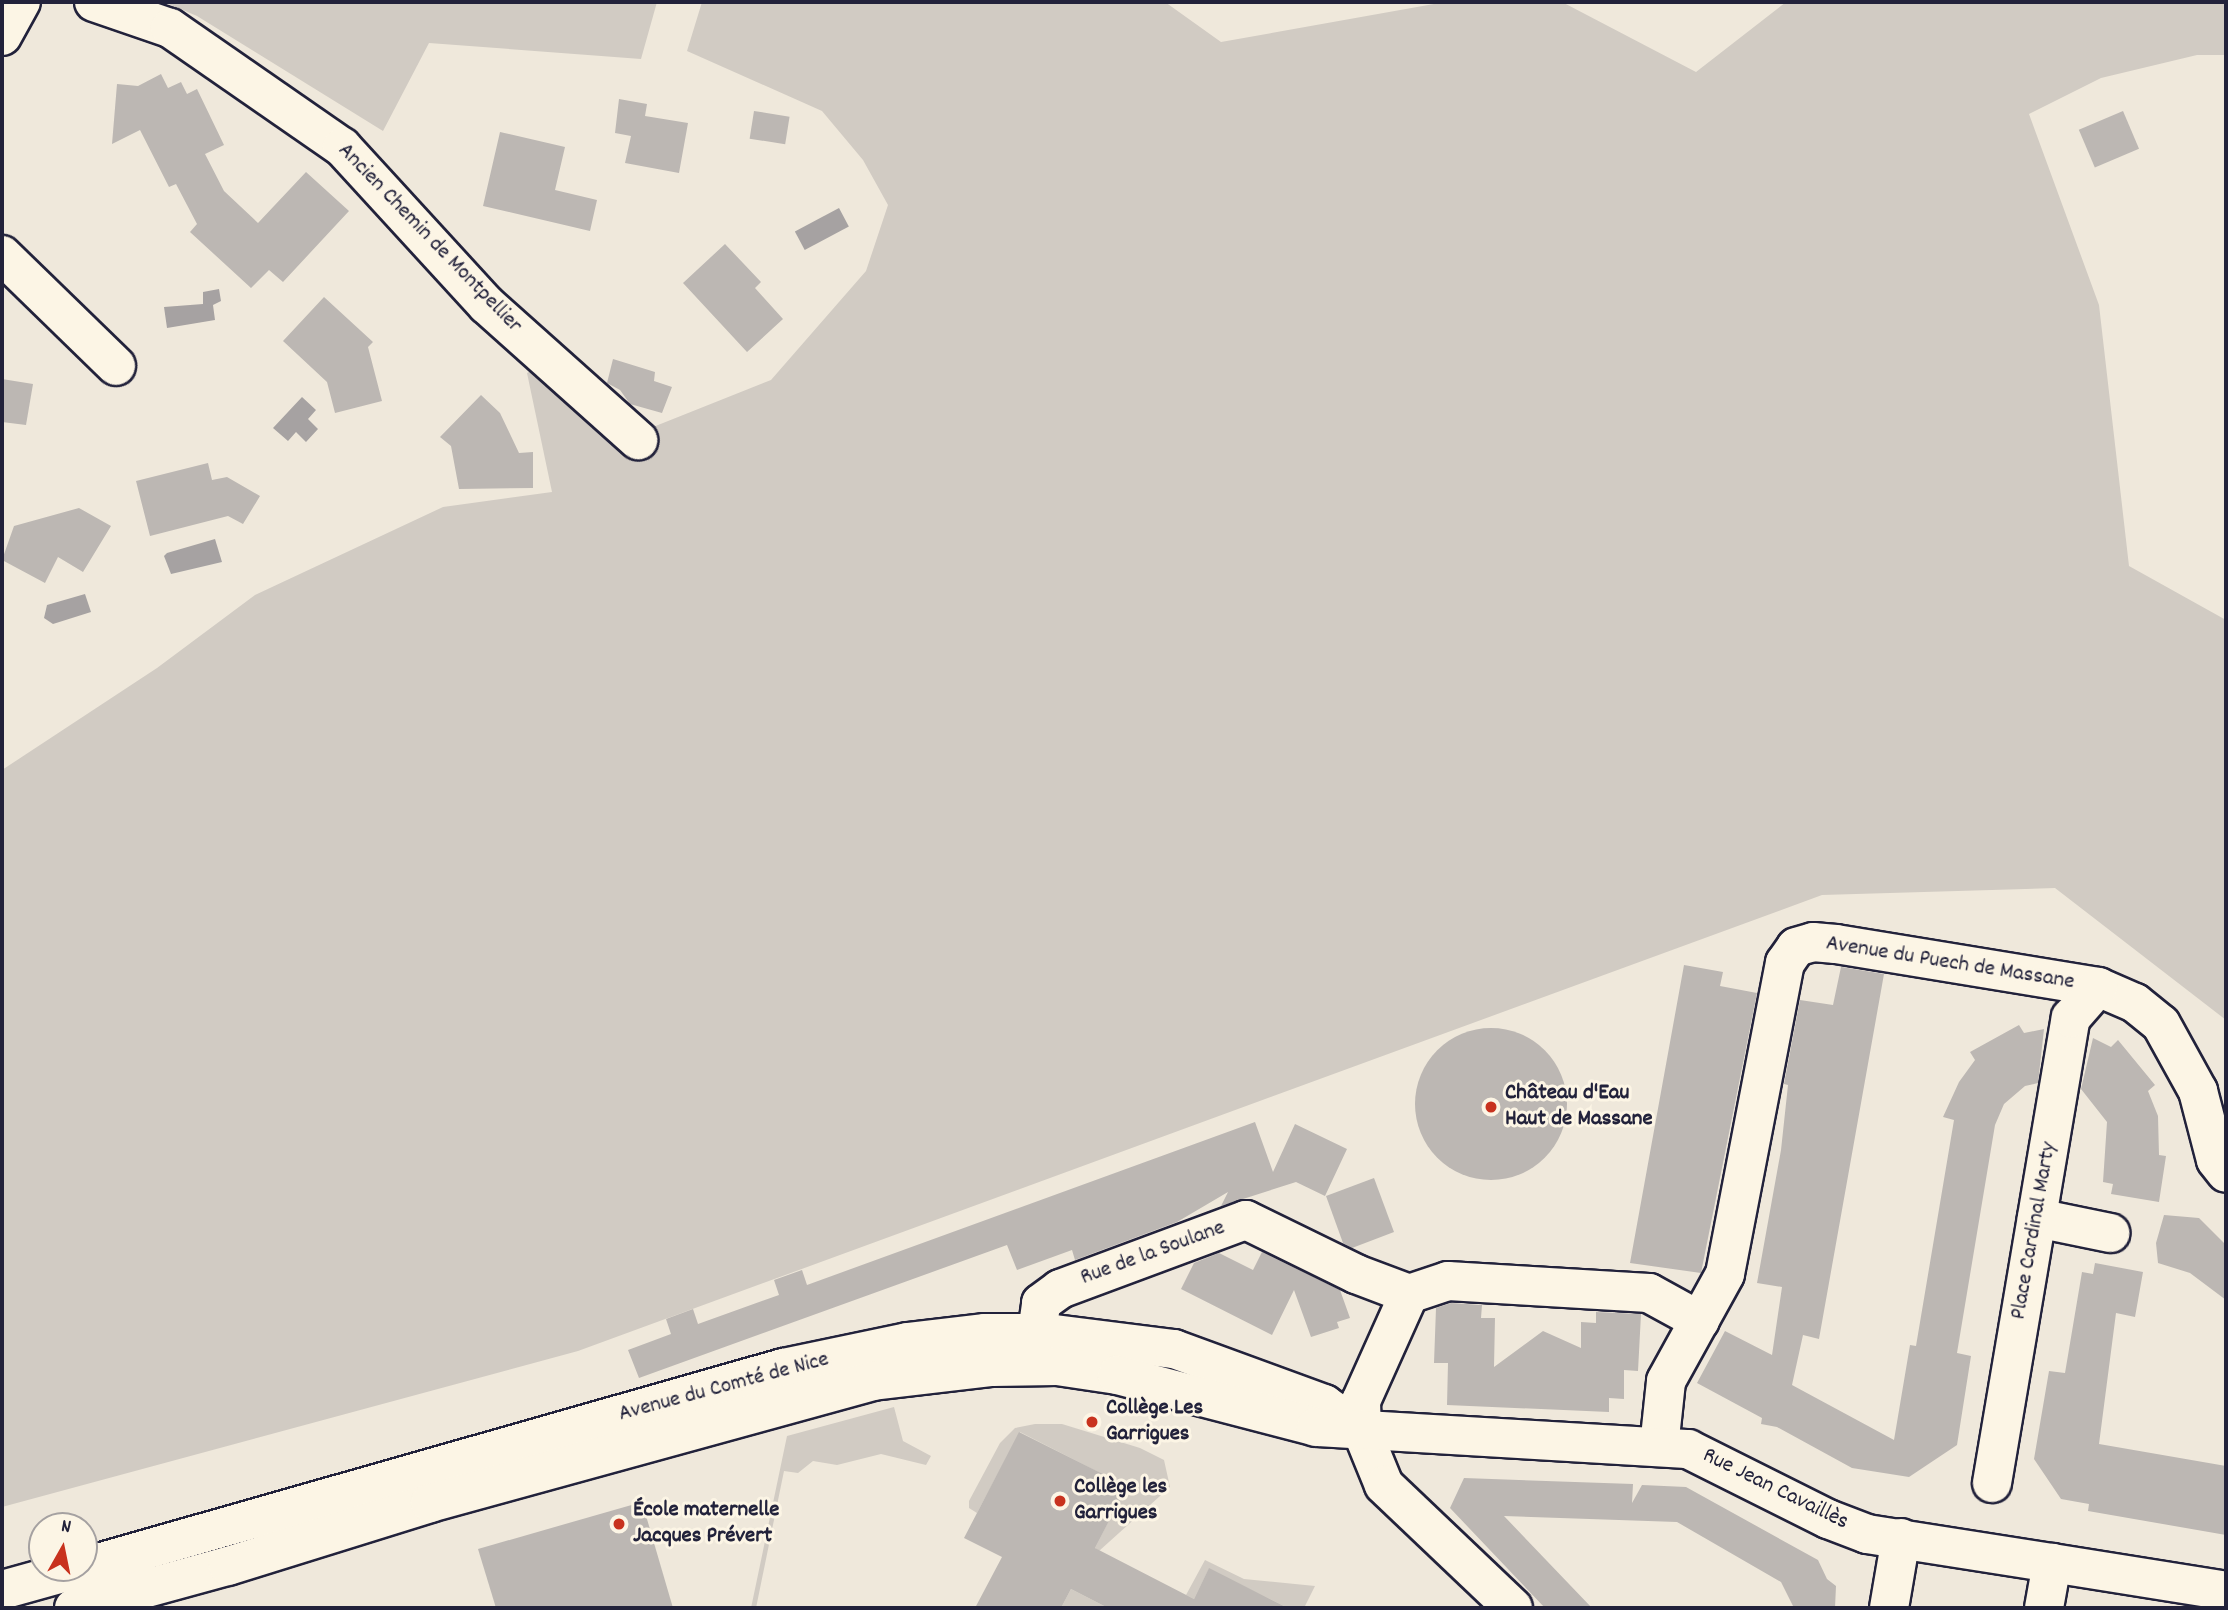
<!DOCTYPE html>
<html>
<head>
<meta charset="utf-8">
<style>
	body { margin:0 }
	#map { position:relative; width:2228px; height:1610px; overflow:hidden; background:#efe8db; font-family:Dekko,sans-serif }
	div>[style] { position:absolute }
	.green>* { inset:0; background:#d1cbc3 }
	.water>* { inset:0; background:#a6a2a2; transform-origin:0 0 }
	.building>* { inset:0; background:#bcb7b3; transform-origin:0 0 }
	.round { border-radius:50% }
	.roads { filter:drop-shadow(2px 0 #22223b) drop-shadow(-2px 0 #22223b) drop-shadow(0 2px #22223b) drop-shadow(0 -2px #22223b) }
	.minor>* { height:38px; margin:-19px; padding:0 19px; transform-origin:19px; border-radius:19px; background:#fcf5e5 }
	.major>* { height:38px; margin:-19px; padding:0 19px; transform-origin:19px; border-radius:19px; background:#fcf5e5 }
	.dots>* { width:19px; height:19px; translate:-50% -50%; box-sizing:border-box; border:4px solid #fcf5e5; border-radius:50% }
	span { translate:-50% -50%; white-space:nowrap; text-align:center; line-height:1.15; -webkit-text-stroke:6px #fcf5e5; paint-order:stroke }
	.street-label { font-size:23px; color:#22223b }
	.poi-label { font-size:23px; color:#22223b; font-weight:700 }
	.left { translate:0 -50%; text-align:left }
	.frame { position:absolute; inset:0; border:4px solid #22223b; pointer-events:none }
	.north { position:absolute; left:28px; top:1512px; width:70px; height:70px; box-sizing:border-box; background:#fcf5e5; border:2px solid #a5a1a1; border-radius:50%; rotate:9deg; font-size:19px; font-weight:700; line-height:28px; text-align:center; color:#22223b }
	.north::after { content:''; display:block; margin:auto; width:24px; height:32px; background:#c8321e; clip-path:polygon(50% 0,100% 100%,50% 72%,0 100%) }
</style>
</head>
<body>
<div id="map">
	<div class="green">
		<i style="clip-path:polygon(164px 2px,657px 2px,641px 59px,429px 43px,383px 131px,197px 16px)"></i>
		<i style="clip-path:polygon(702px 2px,1165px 2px,1221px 42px,1445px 2px,1562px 2px,1696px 72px,1786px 2px,2226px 2px,2226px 55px,2197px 55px,2101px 78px,2029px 114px,2099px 305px,2129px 566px,2226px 620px,2226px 1020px,2055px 888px,1822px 895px,578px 1351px,2px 1507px,2px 770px,157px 668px,255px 595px,443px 507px,552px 492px,527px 373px,565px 353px,648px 429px,771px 380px,866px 271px,888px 205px,863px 160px,822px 111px,687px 51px)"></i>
		<i style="clip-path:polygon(894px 1407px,903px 1441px,931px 1456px,926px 1465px,881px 1454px,837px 1465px,813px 1461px,798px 1473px,784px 1471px,756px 1608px,751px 1608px,787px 1436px)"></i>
		<i style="clip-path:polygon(1035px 1424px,1062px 1424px,1140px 1448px,1164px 1460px,1170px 1487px,1099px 1551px,1095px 1548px,1126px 1486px,1020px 1432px,977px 1513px,969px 1508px,969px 1501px,1000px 1443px,1015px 1428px)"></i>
		<i style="clip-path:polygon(1205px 1560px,1244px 1579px,1315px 1586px,1304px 1608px,1288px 1608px,1209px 1569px,1194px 1599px,1186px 1595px)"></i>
		<i style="clip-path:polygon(1071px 1589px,1108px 1608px,1061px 1608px)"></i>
	</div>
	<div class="water">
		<i style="left:839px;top:208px;width:21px;height:50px;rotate:62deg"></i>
		<i style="clip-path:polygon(219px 289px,221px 301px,213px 305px,215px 320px,167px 328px,164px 307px,203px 304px,203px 292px)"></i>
		<i style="clip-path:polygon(302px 397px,316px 410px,308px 419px,318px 429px,306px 442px,296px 432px,288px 441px,273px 428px)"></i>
		<i style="clip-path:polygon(215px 539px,222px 562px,171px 574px,164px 556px,167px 553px)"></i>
		<i style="clip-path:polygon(85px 594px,91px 612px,53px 624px,44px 618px,47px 605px)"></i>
	</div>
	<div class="building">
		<i style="clip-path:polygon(161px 74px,168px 88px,181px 82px,187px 94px,197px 89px,224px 145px,205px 154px,224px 191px,258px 223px,306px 172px,349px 211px,283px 282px,269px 270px,251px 288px,190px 232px,197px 224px,176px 184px,169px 187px,140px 130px,112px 144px,117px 84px,138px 86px)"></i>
		<i style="clip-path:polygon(619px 99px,647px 104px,645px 116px,688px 123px,679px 173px,625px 163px,631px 136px,615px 133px)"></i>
		<i style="left:754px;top:111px;width:36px;height:28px;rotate:9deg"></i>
		<i style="left:2123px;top:111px;width:41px;height:48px;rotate:67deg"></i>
		<i style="clip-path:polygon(500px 132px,565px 147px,555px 190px,597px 200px,590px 231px,483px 206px)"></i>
		<i style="clip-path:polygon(725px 244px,761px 282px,755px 288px,783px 319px,747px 352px,683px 283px)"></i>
		<i style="clip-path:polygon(324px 297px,373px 342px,368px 347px,382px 401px,335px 413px,327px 382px,283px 341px)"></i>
		<i style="clip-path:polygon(613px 359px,655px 372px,654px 381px,672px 387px,662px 413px,630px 404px,620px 390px,607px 383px)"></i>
		<i style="clip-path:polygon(2px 379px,33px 384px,26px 425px,2px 422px)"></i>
		<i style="clip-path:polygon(481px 395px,500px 413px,519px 453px,533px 452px,533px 488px,459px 489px,451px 446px,440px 437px)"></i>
		<i style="clip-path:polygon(208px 463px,212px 480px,227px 477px,260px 496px,243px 524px,228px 516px,150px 536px,136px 481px)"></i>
		<i style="clip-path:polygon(79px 508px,111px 526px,83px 572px,58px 557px,45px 583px,2px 560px,14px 526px)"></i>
		<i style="clip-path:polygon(1684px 965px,1723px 972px,1720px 986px,1757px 993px,1701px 1273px,1630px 1263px)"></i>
		<i style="clip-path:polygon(1841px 967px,1884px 974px,1819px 1339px,1803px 1335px,1792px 1385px,1894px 1440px,1910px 1345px,1916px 1346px,1954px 1120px,1943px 1117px,1959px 1082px,1975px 1060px,1970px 1052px,2019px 1025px,2024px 1033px,2044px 1029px,2038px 1083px,2025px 1086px,2004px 1104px,1995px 1125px,1957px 1353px,1971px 1356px,1957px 1445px,1909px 1477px,1852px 1468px,1777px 1427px,1761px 1424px,1762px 1418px,1697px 1383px,1725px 1331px,1772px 1355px,1782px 1287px,1757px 1283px,1781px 1150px,1788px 1085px,1784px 1084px,1800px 1000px,1833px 1005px)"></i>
		<i class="round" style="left:1415px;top:1028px;width:152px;height:152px"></i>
		<i style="clip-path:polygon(2093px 1038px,2111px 1047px,2118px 1040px,2155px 1085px,2148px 1091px,2158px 1116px,2159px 1155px,2166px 1156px,2159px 1202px,2111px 1194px,2113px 1184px,2103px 1182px,2107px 1122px,2081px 1089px)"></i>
		<i style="clip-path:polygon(1255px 1122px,1273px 1172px,1295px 1124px,1347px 1149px,1325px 1196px,1296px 1182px,1221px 1206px,1228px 1192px,1177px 1222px,1075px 1260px,1072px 1250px,1017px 1270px,1007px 1245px,639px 1378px,628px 1350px,671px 1334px,666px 1319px,693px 1309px,698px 1324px,779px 1295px,774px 1280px,802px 1270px,807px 1285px)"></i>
		<i style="clip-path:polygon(1374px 1178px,1394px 1232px,1352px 1248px,1343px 1243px,1326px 1196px)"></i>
		<i style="clip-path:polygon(2164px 1215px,2199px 1218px,2226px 1245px,2226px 1300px,2190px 1273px,2158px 1263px,2156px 1243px)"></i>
		<i style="clip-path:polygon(1262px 1252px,1340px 1290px,1350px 1318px,1337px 1322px,1339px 1328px,1311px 1337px,1294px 1290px,1272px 1335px,1181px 1289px,1194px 1263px,1219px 1253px,1253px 1270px)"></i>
		<i style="clip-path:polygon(2095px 1263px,2143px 1272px,2135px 1317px,2116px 1313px,2099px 1444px,2226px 1466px,2226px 1535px,2088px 1511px,2089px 1504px,2061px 1499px,2034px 1459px,2049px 1371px,2065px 1373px,2082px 1272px,2093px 1274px)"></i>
		<i style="clip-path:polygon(1451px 1303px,1482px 1305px,1481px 1318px,1495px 1318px,1494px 1367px,1543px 1331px,1581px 1348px,1581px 1322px,1596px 1323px,1596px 1312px,1641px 1314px,1638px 1371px,1624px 1370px,1624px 1399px,1609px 1398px,1609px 1412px,1447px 1405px,1448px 1363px,1434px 1363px,1436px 1308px)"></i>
		<i style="clip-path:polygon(1019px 1432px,1127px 1486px,1095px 1548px,1194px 1599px,1209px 1568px,1288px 1608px,1108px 1608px,1071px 1589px,1061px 1608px,975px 1608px,1002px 1557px,964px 1538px)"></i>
		<i style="clip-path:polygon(1464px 1478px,1633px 1484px,1632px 1503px,1642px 1485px,1686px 1487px,1818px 1560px,1827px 1579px,1836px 1586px,1835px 1608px,1794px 1608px,1781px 1582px,1677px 1522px,1504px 1516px,1592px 1608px,1545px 1608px,1450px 1508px)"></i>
		<i style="clip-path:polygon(642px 1502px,673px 1608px,496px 1608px,478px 1549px)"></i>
	</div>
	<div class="roads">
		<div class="minor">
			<i style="left:94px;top:2px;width:80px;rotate:18.9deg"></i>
			<i style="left:170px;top:28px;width:209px;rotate:34.7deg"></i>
			<i style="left:342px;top:147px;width:214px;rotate:47.5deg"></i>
			<i style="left:487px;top:305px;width:203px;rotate:41.8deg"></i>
			<i style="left:2px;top:36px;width:39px;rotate:-61deg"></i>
			<i style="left:2px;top:255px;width:159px;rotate:44.2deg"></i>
			<i style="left:2037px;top:1218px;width:75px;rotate:11.6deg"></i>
			<i style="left:1037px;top:1333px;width:30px;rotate:-82deg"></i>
			<i style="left:1041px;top:1303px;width:24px;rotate:-36deg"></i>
			<i style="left:1060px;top:1289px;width:198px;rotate:-20.4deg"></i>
			<i style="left:1246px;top:1220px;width:123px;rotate:26.1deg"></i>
			<i style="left:1356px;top:1274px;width:57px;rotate:20.7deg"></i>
			<i style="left:1409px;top:1294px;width:41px;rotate:-18.4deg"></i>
			<i style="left:1448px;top:1281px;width:201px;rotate:3.4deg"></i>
			<i style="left:1649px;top:1293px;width:58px;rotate:28.8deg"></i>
			<i style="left:1362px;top:1431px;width:30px;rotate:-92deg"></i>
			<i style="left:1361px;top:1401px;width:117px;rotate:-65.8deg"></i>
			<i style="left:1659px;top:1447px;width:66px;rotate:-83.9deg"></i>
			<i style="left:1666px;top:1381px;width:122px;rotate:-61.1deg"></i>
			<i style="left:1725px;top:1274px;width:317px;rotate:-79.1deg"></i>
			<i style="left:1785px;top:963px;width:19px;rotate:-55deg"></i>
			<i style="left:1796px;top:947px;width:18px;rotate:-16deg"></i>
			<i style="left:1813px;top:942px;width:23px;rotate:5deg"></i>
			<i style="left:1836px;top:944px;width:266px;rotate:9.3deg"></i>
			<i style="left:2098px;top:987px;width:40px;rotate:23.4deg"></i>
			<i style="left:2135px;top:1003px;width:33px;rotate:39deg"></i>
			<i style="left:2161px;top:1024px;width:77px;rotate:61.1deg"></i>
			<i style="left:2198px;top:1091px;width:71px;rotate:75.4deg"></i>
			<i style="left:2216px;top:1160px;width:16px;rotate:52deg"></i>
			<i style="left:1992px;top:1483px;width:472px;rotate:-80.4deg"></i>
			<i style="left:2071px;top:1018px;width:41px;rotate:-48.9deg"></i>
			<i style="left:84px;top:1567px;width:727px;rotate:-15.89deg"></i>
			<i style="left:783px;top:1368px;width:127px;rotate:-11.8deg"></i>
			<i style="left:907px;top:1342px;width:79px;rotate:-6.6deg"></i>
			<i style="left:985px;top:1333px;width:62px"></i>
			<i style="left:1047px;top:1333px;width:128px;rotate:7.2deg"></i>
			<i style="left:1174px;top:1349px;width:160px;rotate:20.1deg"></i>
			<i style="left:1324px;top:1404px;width:47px;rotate:35.4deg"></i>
			<i style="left:1362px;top:1431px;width:58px;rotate:67.8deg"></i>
			<i style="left:1384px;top:1485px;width:178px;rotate:43.6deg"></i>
			<i style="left:2px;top:1590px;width:82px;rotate:-15.6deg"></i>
			<i style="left:74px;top:1608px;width:160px;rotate:-15.3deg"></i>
			<i style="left:228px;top:1566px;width:212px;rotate:-17.3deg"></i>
			<i style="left:430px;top:1503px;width:459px;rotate:-15.4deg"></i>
			<i style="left:873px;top:1381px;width:120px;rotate:-6.7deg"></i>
			<i style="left:992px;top:1367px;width:65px;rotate:-0.9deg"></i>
			<i style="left:1057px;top:1366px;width:61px;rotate:8.5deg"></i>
			<i style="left:1117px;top:1375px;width:206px;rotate:14.6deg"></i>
			<i style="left:1316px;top:1427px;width:373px;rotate:3.4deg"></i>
			<i style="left:1688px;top:1449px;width:157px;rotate:26.6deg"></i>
			<i style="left:1828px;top:1519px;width:42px;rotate:21deg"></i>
			<i style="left:1867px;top:1534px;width:187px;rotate:8.9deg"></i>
			<i style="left:1889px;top:1608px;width:71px;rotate:-80.3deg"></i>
		</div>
		<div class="major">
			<i style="left:2044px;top:1608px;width:46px;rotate:-79.9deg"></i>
			<i style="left:2052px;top:1563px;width:176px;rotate:9.1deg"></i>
		</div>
	</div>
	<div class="dots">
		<i style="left:1491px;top:1107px;background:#c8321e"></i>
		<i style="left:1092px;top:1422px;background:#c8321e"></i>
		<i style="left:1060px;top:1501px;background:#c8321e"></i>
		<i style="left:619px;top:1524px;background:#c8321e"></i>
	</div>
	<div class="street-label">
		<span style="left:429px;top:239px;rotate:46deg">Ancien Chemin de Montpellier</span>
		<span style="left:1950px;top:964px;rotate:9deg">Avenue du Puech de Massane</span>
		<span style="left:2035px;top:1231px;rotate:-80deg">Place Cardinal Marty</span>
		<span style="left:1153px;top:1254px;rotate:-20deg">Rue de la Soulane</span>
		<span style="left:724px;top:1388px;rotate:-15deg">Avenue du Comté de Nice</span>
		<span style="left:1775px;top:1490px;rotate:26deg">Rue Jean Cavaillès</span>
	</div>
	<div class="poi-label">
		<span class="left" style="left:1505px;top:1107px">Château d'Eau<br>Haut de Massane</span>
		<span class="left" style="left:1106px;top:1422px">Collège Les<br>Garrigues</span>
		<span class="left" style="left:1074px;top:1501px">Collège les<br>Garrigues</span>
		<span class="left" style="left:633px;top:1524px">École maternelle<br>Jacques Prévert</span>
	</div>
	<div class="frame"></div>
	<div class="north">N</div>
</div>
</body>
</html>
